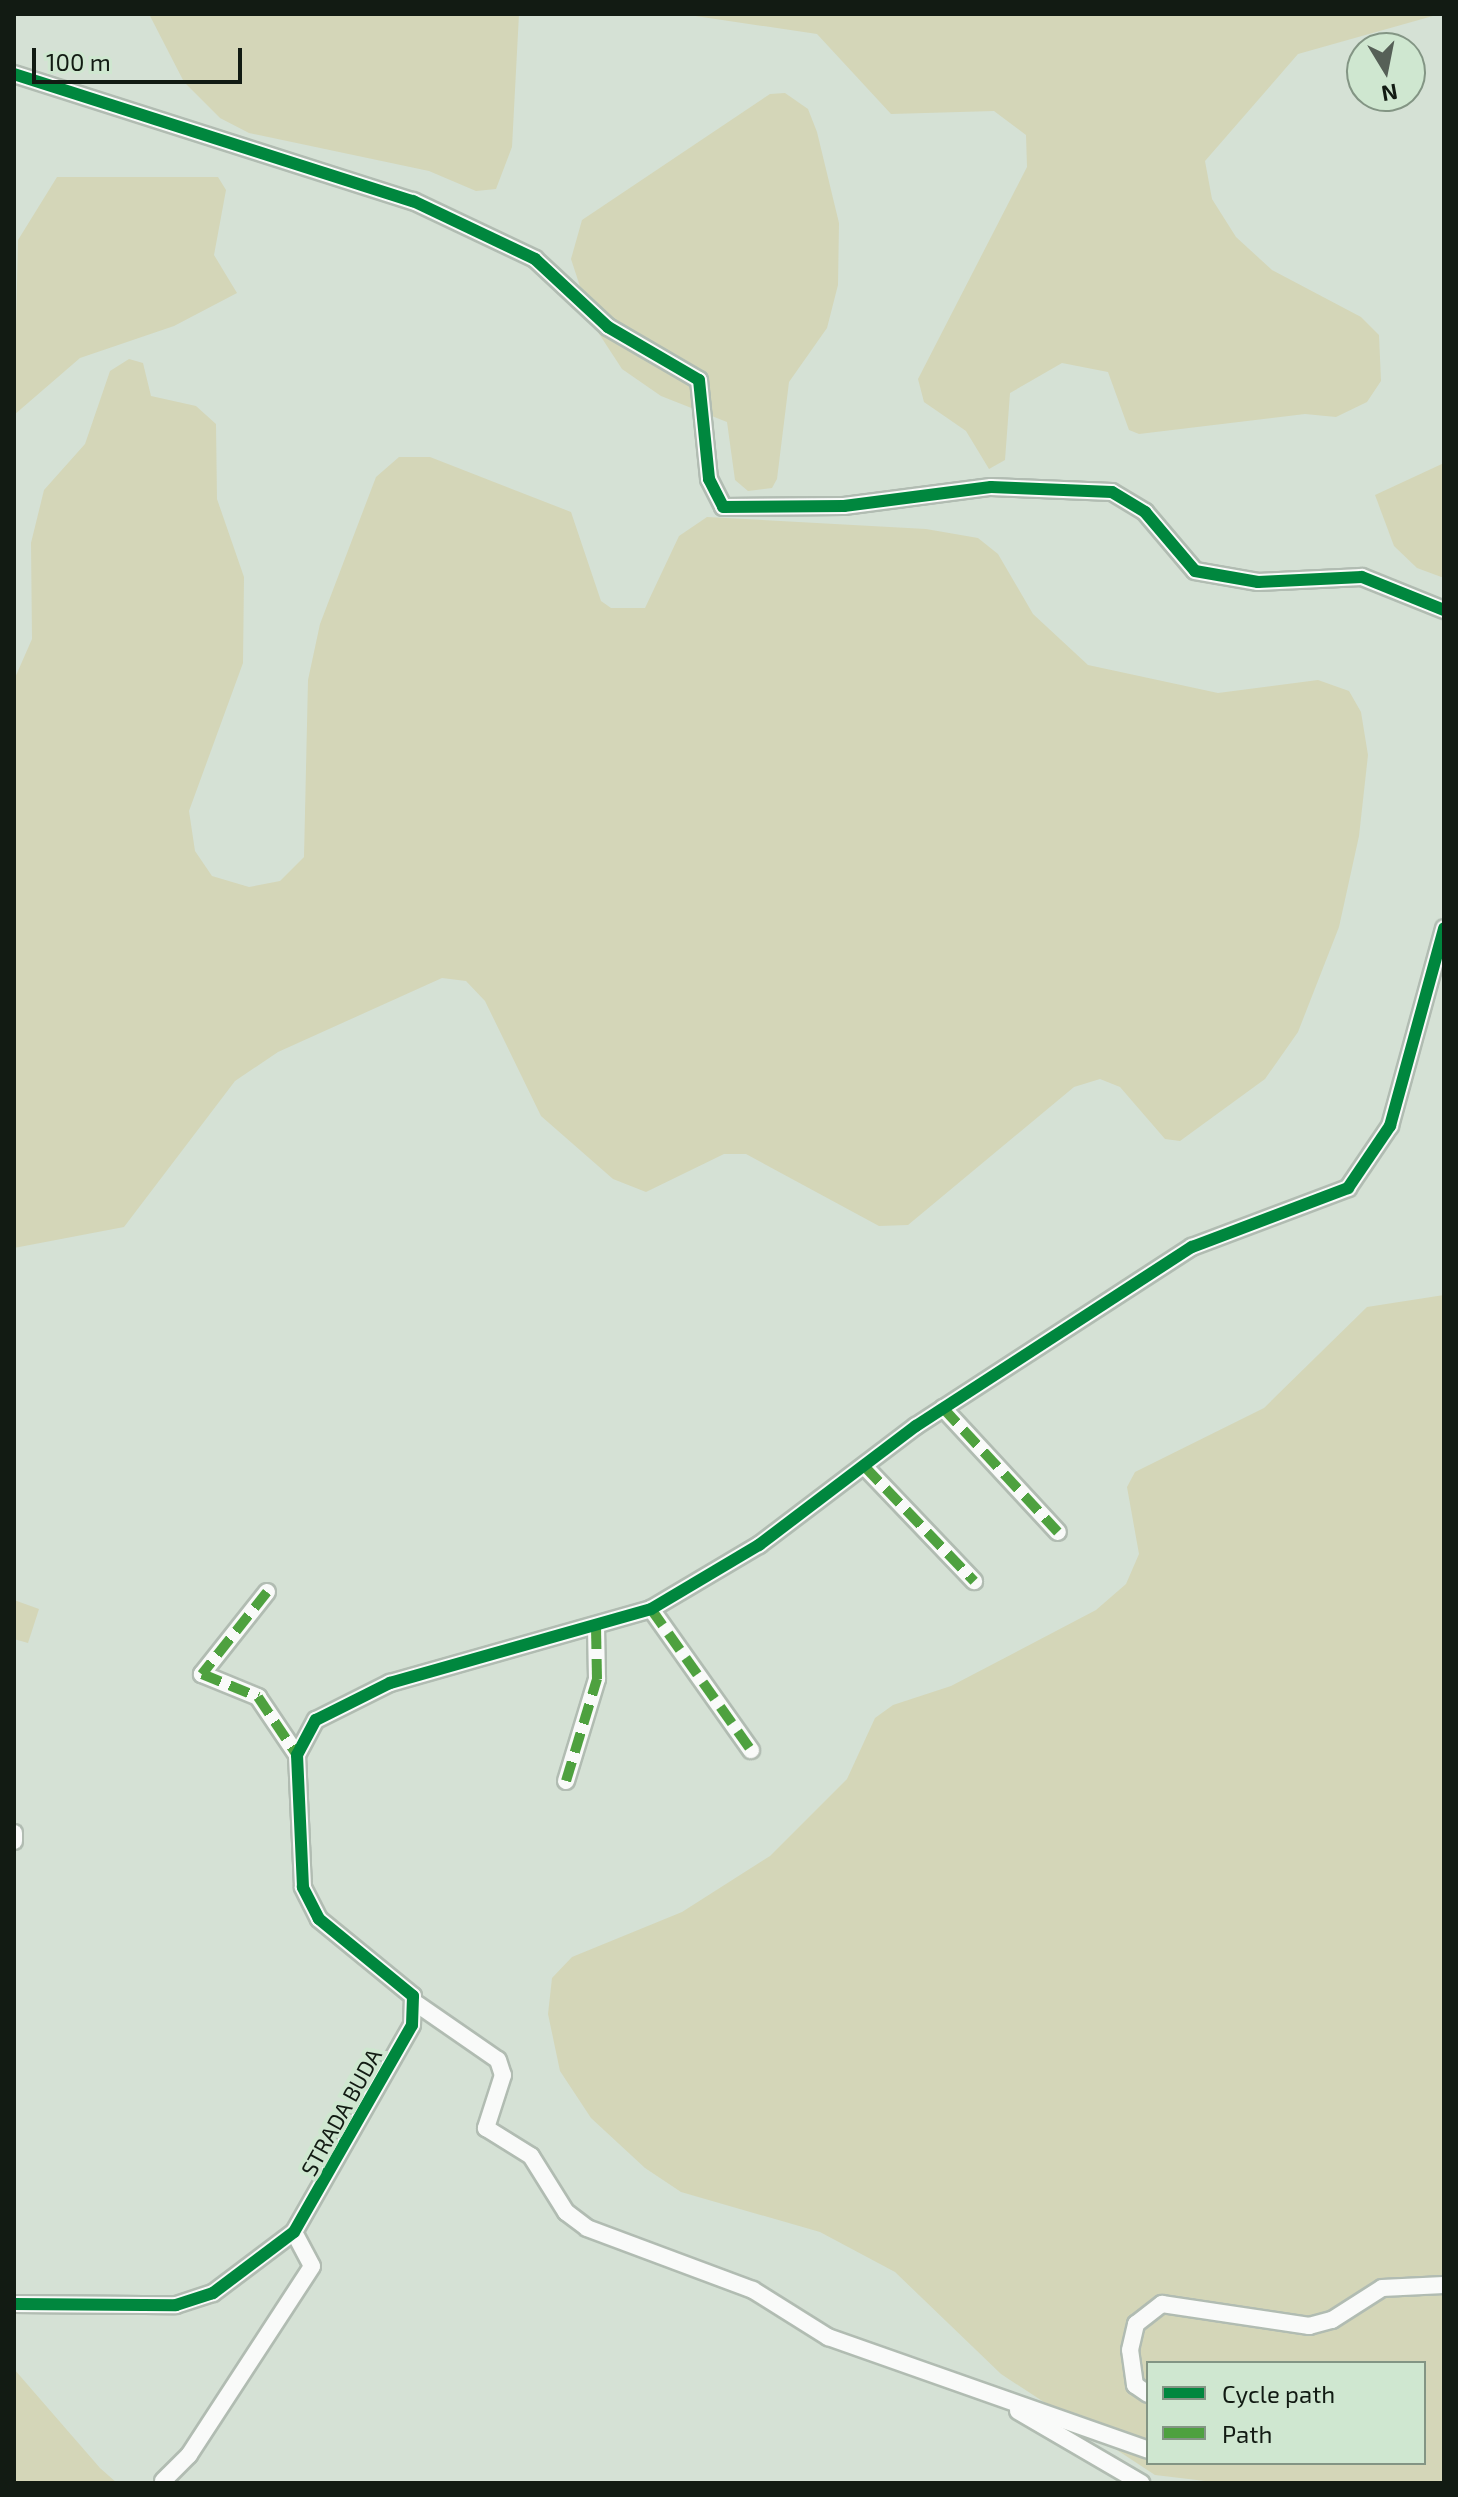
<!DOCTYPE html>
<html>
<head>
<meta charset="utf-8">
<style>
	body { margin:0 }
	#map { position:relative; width:1458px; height:2497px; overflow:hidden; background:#d5e1d5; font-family:"Exo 2",sans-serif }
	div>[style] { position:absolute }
	.green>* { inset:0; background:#d4d6b8 }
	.roads { filter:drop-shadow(2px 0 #b1bcb2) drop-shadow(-2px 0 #b1bcb2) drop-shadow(0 2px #b1bcb2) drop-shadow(0 -2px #b1bcb2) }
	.minor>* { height:16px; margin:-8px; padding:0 8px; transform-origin:8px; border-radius:8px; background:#f9faf9 }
	.quiet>* { height:10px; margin-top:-5px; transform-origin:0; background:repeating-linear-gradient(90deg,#4ea13f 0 20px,transparent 0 30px) }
	.cycleway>* { height:12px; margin:-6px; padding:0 6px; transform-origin:6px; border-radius:6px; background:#00873e }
	span { translate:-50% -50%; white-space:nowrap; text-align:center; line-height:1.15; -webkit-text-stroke:8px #cfe7d0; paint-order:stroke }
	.street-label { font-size:22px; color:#121b13 }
	.frame { position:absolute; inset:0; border:16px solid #121b13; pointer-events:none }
	.legend { position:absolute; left:1146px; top:2361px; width:280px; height:104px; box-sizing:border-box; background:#cfe7d0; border:2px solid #839584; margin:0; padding:10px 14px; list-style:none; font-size:24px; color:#121b13 }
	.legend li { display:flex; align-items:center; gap:16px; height:40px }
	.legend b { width:40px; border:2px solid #839584 }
	.north { position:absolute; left:1346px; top:32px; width:80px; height:80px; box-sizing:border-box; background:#cfe7d0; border:2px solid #839584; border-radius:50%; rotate:170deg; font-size:22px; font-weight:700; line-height:32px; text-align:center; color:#121b13 }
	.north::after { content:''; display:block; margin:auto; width:28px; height:36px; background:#566057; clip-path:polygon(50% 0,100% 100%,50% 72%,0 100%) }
	.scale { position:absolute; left:32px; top:48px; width:210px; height:36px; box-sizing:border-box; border:4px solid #121b13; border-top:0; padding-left:10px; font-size:24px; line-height:28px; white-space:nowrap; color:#121b13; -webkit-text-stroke:6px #cfe7d0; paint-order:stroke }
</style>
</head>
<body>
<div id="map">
	<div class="green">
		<i style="clip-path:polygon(149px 14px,519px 14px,512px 147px,496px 189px,476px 191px,429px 171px,249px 133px,220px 118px,184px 82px)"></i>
		<i style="clip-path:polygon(682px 14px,1440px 14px,1298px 54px,1205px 161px,1212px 199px,1236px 237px,1272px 270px,1361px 317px,1379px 335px,1381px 381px,1367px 402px,1336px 417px,1305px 414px,1139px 434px,1129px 430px,1108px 372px,1062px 363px,1010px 393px,1005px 460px,989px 469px,966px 431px,924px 402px,918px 379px,1027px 167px,1026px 135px,994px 111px,891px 114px,817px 34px)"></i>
		<i style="clip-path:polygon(785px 93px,808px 109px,817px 132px,839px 223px,838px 285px,827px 328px,789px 382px,777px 479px,772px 488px,748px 491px,735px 480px,727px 422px,661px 396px,622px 369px,592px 323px,571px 259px,582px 220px,770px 94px)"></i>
		<i style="clip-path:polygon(57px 177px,218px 177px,226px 190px,214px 255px,237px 293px,174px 326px,80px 358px,14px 415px,18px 240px)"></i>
		<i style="clip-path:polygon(129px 359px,143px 363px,151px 396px,196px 406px,216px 424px,217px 499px,244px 577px,243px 663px,189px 811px,195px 851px,212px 876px,249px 887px,280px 881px,304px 857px,308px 680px,320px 624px,376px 477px,399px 457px,430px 457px,571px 512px,601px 601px,611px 608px,645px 608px,679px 536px,707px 517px,926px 529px,978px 538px,998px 554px,1033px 614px,1088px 665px,1218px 693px,1318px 680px,1349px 691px,1361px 712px,1368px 755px,1359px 836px,1339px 927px,1298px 1032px,1265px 1079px,1180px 1141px,1165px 1139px,1120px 1087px,1100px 1079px,1074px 1087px,908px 1225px,879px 1226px,746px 1154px,724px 1154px,646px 1192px,613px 1179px,541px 1116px,485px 1001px,466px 981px,442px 978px,278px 1052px,235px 1081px,124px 1227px,14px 1248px,14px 680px,32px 639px,31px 543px,44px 490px,85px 444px,110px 371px)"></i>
		<i style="clip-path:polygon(1444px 463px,1444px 578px,1417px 568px,1394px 546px,1375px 495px)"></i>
		<i style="clip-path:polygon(evenodd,1444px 1295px,1444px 2483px,1222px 2483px,1155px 2475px,1001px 2374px,895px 2272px,820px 2232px,681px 2192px,645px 2168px,591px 2118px,560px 2071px,548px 2014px,552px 1978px,572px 1957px,682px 1912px,770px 1856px,847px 1779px,875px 1718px,893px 1705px,951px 1686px,1096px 1610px,1126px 1584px,1139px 1554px,1127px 1487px,1135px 1472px,1264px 1408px,1367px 1307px,1444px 1295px,1148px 2363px,1424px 2363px,1424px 2463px,1148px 2463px,1148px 2363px)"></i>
		<i style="clip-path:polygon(14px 1600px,39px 1609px,28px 1643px,14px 1639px)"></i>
		<i style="clip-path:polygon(14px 2369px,100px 2468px,117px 2483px,14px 2483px)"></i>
	</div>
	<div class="roads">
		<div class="minor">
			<i style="left:14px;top:74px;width:419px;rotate:17.7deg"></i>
			<i style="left:413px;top:201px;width:135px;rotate:25.4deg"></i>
			<i style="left:535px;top:259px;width:100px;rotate:43deg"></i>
			<i style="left:608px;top:327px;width:105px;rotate:30.2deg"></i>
			<i style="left:699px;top:380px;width:100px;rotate:84.2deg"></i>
			<i style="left:709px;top:479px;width:31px;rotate:63deg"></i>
			<i style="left:723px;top:507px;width:121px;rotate:-0.5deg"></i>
			<i style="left:844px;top:506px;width:148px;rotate:-7.4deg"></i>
			<i style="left:991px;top:487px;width:121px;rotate:2.4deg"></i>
			<i style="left:1112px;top:492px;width:39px;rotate:31deg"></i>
			<i style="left:1145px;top:512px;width:77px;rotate:49.7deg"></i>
			<i style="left:1195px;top:571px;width:64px;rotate:9.9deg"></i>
			<i style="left:1258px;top:582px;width:104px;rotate:-2.8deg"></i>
			<i style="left:1362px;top:577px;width:88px;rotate:21.9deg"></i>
			<i style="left:943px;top:1408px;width:169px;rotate:47.2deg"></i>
			<i style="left:865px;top:1467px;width:158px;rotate:46.3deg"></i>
			<i style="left:267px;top:1592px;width:105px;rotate:128.4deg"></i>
			<i style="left:202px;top:1674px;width:61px;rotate:22.3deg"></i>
			<i style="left:258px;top:1697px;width:70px;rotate:56.1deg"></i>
			<i style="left:651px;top:1609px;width:173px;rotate:54.7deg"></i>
			<i style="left:566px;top:1781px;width:107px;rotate:-73.1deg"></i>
			<i style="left:597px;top:1679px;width:52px;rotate:-91.1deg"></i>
			<i style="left:14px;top:1833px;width:8px;rotate:90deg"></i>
			<i style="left:417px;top:2004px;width:98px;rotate:34.7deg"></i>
			<i style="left:498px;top:2060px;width:16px;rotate:72deg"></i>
			<i style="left:503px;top:2075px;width:56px;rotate:107.8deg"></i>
			<i style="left:486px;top:2128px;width:53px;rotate:31.9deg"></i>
			<i style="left:531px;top:2156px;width:66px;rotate:58deg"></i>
			<i style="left:566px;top:2212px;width:26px;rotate:37deg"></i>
			<i style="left:587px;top:2228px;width:177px;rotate:20.5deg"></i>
			<i style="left:753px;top:2290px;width:89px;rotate:32.1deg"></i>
			<i style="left:828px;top:2337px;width:339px;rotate:19.4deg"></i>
			<i style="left:14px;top:2304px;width:162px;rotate:0.4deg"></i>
			<i style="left:176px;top:2305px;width:39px;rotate:-18deg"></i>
			<i style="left:213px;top:2293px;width:101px;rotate:-37deg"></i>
			<i style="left:294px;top:2232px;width:238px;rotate:-60.3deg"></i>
			<i style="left:412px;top:2025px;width:29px;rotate:-88deg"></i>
			<i style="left:413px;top:1996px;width:122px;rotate:-140.7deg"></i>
			<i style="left:319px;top:1919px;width:36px;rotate:-117deg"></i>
			<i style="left:303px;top:1887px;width:132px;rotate:-92.6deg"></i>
			<i style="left:297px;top:1755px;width:40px;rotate:-62deg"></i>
			<i style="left:316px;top:1720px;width:83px;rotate:-26.6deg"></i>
			<i style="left:390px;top:1683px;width:271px;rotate:-15.8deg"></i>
			<i style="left:651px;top:1609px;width:126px;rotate:-30.7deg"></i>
			<i style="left:759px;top:1545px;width:197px;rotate:-37.2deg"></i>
			<i style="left:916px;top:1426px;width:329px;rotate:-33deg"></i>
			<i style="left:1192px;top:1247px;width:167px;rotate:-20.7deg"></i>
			<i style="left:1348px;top:1188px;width:75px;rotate:-55.9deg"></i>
			<i style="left:1390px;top:1126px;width:205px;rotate:-74.7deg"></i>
			<i style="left:1148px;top:2394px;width:16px;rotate:-145deg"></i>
			<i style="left:1135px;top:2385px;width:35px;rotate:-98deg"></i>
			<i style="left:1130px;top:2350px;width:27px;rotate:-77deg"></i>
			<i style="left:1136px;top:2324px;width:33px;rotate:-38deg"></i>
			<i style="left:1162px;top:2304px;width:149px;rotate:8.5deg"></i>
			<i style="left:1309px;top:2326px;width:24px;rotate:-15deg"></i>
			<i style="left:1332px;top:2320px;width:59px;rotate:-32.6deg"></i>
			<i style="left:1382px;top:2288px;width:62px;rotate:-2.8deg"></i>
			<i style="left:1018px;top:2411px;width:143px;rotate:30.3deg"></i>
			<i style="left:163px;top:2481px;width:37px;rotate:-45deg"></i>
			<i style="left:189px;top:2455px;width:225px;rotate:-56.9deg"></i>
			<i style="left:312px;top:2266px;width:38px;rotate:-118deg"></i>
		</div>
	</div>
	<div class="quiet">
		<i style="left:943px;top:1408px;width:169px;rotate:47.2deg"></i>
		<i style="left:865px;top:1467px;width:158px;rotate:46.3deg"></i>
		<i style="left:267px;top:1592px;width:105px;rotate:128.4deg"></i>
		<i style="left:202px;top:1674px;width:61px;rotate:22.3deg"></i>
		<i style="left:258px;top:1697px;width:70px;rotate:56.1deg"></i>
		<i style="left:651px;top:1609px;width:173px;rotate:54.7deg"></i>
		<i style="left:566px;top:1781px;width:107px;rotate:-73.1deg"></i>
		<i style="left:597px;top:1679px;width:52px;rotate:-91.1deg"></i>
	</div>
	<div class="cycleway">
		<i style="left:14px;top:74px;width:419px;rotate:17.7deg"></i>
		<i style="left:413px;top:201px;width:135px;rotate:25.4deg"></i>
		<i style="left:535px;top:259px;width:100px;rotate:43deg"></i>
		<i style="left:608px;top:327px;width:105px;rotate:30.2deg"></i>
		<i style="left:699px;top:380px;width:100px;rotate:84.2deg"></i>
		<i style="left:709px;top:479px;width:31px;rotate:63deg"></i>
		<i style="left:723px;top:507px;width:121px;rotate:-0.5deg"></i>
		<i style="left:844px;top:506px;width:148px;rotate:-7.4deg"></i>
		<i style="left:991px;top:487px;width:121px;rotate:2.4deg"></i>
		<i style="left:1112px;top:492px;width:39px;rotate:31deg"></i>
		<i style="left:1145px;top:512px;width:77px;rotate:49.7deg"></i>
		<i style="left:1195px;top:571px;width:64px;rotate:9.9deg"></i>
		<i style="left:1258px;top:582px;width:104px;rotate:-2.8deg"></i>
		<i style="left:1362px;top:577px;width:88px;rotate:21.9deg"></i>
		<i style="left:14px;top:2304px;width:162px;rotate:0.4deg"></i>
		<i style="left:176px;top:2305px;width:39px;rotate:-18deg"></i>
		<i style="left:213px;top:2293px;width:101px;rotate:-37deg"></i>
		<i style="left:294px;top:2232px;width:238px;rotate:-60.3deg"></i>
		<i style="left:412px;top:2025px;width:29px;rotate:-88deg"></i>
		<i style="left:413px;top:1996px;width:122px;rotate:-140.7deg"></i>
		<i style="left:319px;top:1919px;width:36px;rotate:-117deg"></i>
		<i style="left:303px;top:1887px;width:132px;rotate:-92.6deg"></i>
		<i style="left:297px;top:1755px;width:40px;rotate:-62deg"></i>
		<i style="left:316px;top:1720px;width:83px;rotate:-26.6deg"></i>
		<i style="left:390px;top:1683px;width:271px;rotate:-15.8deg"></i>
		<i style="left:651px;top:1609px;width:126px;rotate:-30.7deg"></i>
		<i style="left:759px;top:1545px;width:197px;rotate:-37.2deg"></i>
		<i style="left:916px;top:1426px;width:329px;rotate:-33deg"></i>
		<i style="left:1192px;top:1247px;width:167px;rotate:-20.7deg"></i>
		<i style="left:1348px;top:1188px;width:75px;rotate:-55.9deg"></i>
		<i style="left:1390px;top:1126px;width:205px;rotate:-74.7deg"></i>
	</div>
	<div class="street-label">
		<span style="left:341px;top:2112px;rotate:-61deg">STRADA BUDA</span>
	</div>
	<div class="frame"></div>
	<ul class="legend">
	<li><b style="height:10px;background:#00873e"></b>Cycle path</li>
	<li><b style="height:10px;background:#4ea13f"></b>Path</li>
	</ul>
	<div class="north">N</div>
	<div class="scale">100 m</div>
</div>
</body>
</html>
